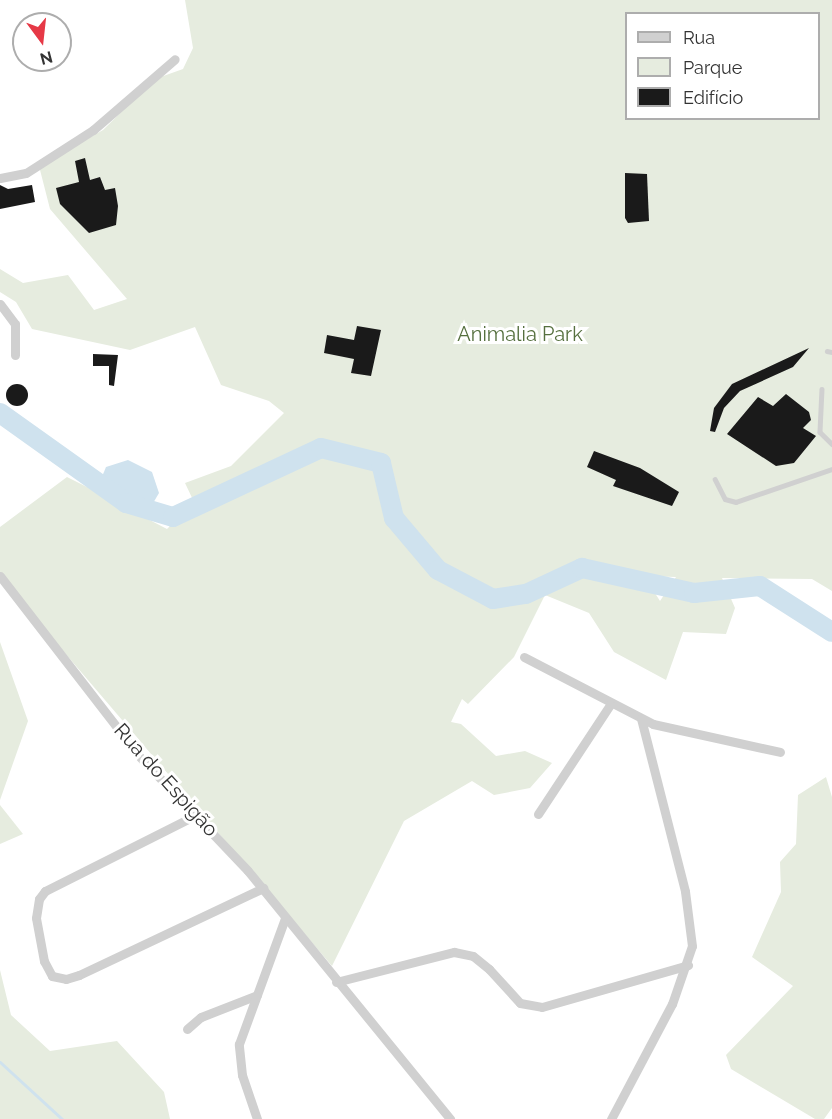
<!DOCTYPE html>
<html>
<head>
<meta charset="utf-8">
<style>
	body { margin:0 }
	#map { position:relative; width:832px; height:1119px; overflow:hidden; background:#fff; font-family:Raleway,sans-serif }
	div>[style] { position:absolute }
	.green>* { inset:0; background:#e6ecdf }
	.water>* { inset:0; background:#cfe2ee }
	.stream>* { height:3px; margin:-1.5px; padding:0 1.5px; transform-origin:1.5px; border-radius:1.5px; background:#cfe2ee }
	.river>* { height:20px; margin:-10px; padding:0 10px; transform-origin:10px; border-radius:10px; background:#cfe2ee }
	.building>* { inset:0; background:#1a1a1a }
	.round { border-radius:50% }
	.lane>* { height:4.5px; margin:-2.25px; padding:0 2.25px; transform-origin:2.25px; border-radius:2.25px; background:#d0d0d0 }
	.street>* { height:9px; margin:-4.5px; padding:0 4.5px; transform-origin:4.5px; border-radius:4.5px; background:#d0d0d0 }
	span { translate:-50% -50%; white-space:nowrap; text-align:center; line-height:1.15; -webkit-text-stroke:6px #fff; paint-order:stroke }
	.park-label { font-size:20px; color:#56703f }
	.street-label { font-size:20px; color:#333 }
	.legend { position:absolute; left:625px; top:12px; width:195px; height:108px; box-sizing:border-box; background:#fff; border:2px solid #adadad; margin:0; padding:8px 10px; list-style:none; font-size:18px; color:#333 }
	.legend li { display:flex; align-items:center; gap:12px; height:30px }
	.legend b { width:30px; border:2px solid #adadad }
	.north { position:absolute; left:12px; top:12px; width:60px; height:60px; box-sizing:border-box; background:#fff; border:2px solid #adadad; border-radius:50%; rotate:165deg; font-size:16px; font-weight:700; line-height:24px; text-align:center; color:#333 }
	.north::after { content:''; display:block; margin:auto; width:21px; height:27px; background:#e63946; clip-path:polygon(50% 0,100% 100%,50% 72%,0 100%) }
</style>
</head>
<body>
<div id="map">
	<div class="green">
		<i style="clip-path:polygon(evenodd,185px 0,832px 0,832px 591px,812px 579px,722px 578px,735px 608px,726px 634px,683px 632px,666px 680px,614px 652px,589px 613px,545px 595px,514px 657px,468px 704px,462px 699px,451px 722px,461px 724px,496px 756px,525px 751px,552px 763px,530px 788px,494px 795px,472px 781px,404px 821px,332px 966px,0 577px,0 527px,67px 477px,87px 487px,98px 485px,113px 501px,167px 529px,194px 502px,185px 483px,231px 466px,284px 413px,269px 401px,221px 385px,195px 327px,130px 350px,32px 329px,16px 302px,0 292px,0 269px,23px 283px,68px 275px,94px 310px,127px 299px,50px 209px,39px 166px,103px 130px,155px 79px,183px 69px,193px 48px,185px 0,626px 14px,818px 14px,818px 118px,626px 118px,626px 14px,185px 0,644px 576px,676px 577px,660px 601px,644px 576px)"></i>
		<i style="clip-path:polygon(0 642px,28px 721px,0 800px)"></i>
		<i style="clip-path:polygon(826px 777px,832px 797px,832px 1108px,824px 1119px,815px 1119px,731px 1069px,726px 1055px,793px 986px,752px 957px,781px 892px,780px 862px,796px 844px,798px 795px)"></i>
		<i style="clip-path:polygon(0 805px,23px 834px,0 844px)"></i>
		<i style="clip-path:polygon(0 970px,11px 1015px,50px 1051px,117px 1041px,164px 1092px,170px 1119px,0 1119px)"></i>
	</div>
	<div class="water">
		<i style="clip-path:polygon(128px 460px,152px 472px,159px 493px,149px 510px,126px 503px,99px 484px,106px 467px)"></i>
	</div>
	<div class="stream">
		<i style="left:0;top:1062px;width:84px;rotate:42.6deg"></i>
	</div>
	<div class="river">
		<i style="left:0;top:413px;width:155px;rotate:35.5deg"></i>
		<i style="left:126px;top:503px;width:49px;rotate:16.6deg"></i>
		<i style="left:173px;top:517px;width:163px;rotate:-25deg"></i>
		<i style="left:321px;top:448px;width:62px;rotate:14deg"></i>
		<i style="left:381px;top:463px;width:57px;rotate:76.7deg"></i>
		<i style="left:394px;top:518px;width:68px;rotate:49.8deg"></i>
		<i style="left:438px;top:570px;width:62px;rotate:27.8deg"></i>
		<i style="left:493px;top:599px;width:33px;rotate:-9deg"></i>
		<i style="left:526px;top:594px;width:62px;rotate:-24.9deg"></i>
		<i style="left:582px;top:568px;width:115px;rotate:12.6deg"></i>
		<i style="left:694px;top:593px;width:66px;rotate:-6.1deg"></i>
		<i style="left:760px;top:586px;width:85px;rotate:32.6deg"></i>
	</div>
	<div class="building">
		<i style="clip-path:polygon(85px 158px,90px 180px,100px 177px,105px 190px,115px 188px,118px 206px,116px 225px,89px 233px,60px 204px,56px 188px,79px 182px,75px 161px)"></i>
		<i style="clip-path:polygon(625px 173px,647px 174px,649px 221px,628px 223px,625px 218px)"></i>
		<i style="clip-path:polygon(0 185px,8px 189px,32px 185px,35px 202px,0 209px)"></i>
		<i style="clip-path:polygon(357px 326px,381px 330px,371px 376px,351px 373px,354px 359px,324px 353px,327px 335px,354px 340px)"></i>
		<i style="clip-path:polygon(809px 348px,793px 367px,740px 391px,724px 408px,715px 432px,710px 431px,714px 408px,732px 384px)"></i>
		<i style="clip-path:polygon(93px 354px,118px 355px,114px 386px,109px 385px,109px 366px,93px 366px)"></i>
		<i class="round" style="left:6px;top:384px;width:22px;height:22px"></i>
		<i style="clip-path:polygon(786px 394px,809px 412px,811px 420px,803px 428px,816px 436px,794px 463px,776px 466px,727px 434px,758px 397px,773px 406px)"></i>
		<i style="clip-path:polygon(594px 451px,640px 468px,679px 492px,672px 506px,613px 486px,616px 480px,587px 467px)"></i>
	</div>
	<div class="lane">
		<i style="left:827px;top:351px;width:5px;rotate:11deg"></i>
		<i style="left:822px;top:389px;width:43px;rotate:92.7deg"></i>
		<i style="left:820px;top:432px;width:17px;rotate:45deg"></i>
		<i style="left:715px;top:479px;width:22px;rotate:63deg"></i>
		<i style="left:725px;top:499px;width:11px;rotate:15deg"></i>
		<i style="left:736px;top:502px;width:102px;rotate:-19deg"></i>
	</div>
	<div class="street">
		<i style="left:0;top:178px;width:26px;rotate:-11deg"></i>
		<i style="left:26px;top:173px;width:80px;rotate:-32.7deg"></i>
		<i style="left:93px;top:130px;width:108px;rotate:-40.9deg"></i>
		<i style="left:0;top:304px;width:25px;rotate:53deg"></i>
		<i style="left:15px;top:324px;width:31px;rotate:90deg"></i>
		<i style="left:0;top:576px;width:227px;rotate:52.3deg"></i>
		<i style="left:139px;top:756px;width:158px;rotate:46.5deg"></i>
		<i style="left:248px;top:871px;width:320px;rotate:50.8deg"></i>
		<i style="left:524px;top:657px;width:145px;rotate:27.4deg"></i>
		<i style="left:653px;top:724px;width:130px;rotate:12.4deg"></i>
		<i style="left:538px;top:814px;width:131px;rotate:-56.6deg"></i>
		<i style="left:196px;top:815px;width:169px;rotate:153.3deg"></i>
		<i style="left:45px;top:891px;width:10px;rotate:127deg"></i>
		<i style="left:39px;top:899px;width:19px;rotate:99deg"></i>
		<i style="left:36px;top:918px;width:44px;rotate:79.5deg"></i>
		<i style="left:44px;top:961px;width:17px;rotate:62deg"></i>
		<i style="left:52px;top:976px;width:14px;rotate:12deg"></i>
		<i style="left:66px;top:979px;width:14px;rotate:-17deg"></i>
		<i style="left:79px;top:975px;width:204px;rotate:-25.3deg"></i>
		<i style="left:336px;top:982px;width:122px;rotate:-14.3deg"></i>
		<i style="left:454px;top:952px;width:19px;rotate:12deg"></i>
		<i style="left:473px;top:956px;width:21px;rotate:39deg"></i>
		<i style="left:489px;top:969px;width:46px;rotate:47.6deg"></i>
		<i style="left:520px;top:1003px;width:22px;rotate:10deg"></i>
		<i style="left:542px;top:1007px;width:152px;rotate:-16deg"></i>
		<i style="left:187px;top:1029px;width:18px;rotate:-41deg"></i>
		<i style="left:201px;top:1017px;width:60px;rotate:-21.4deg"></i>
		<i style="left:257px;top:1119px;width:46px;rotate:-108.8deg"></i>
		<i style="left:242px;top:1075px;width:31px;rotate:-96deg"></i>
		<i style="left:239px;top:1044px;width:134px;rotate:-69.9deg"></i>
		<i style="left:611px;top:1119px;width:130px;rotate:-62.1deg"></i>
		<i style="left:672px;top:1004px;width:61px;rotate:-71deg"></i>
		<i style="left:692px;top:946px;width:55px;rotate:-97.3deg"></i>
		<i style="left:685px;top:891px;width:178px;rotate:-104.3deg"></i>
	</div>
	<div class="park-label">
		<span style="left:520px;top:334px">Animalia Park</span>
	</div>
	<div class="street-label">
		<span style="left:166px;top:780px;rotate:48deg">Rua do Espigão</span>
	</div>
	<ul class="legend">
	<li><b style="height:8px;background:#d0d0d0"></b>Rua</li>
	<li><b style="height:16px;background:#e6ecdf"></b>Parque</li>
	<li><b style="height:16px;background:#1a1a1a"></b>Edifício</li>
	</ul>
	<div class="north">N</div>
</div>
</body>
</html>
